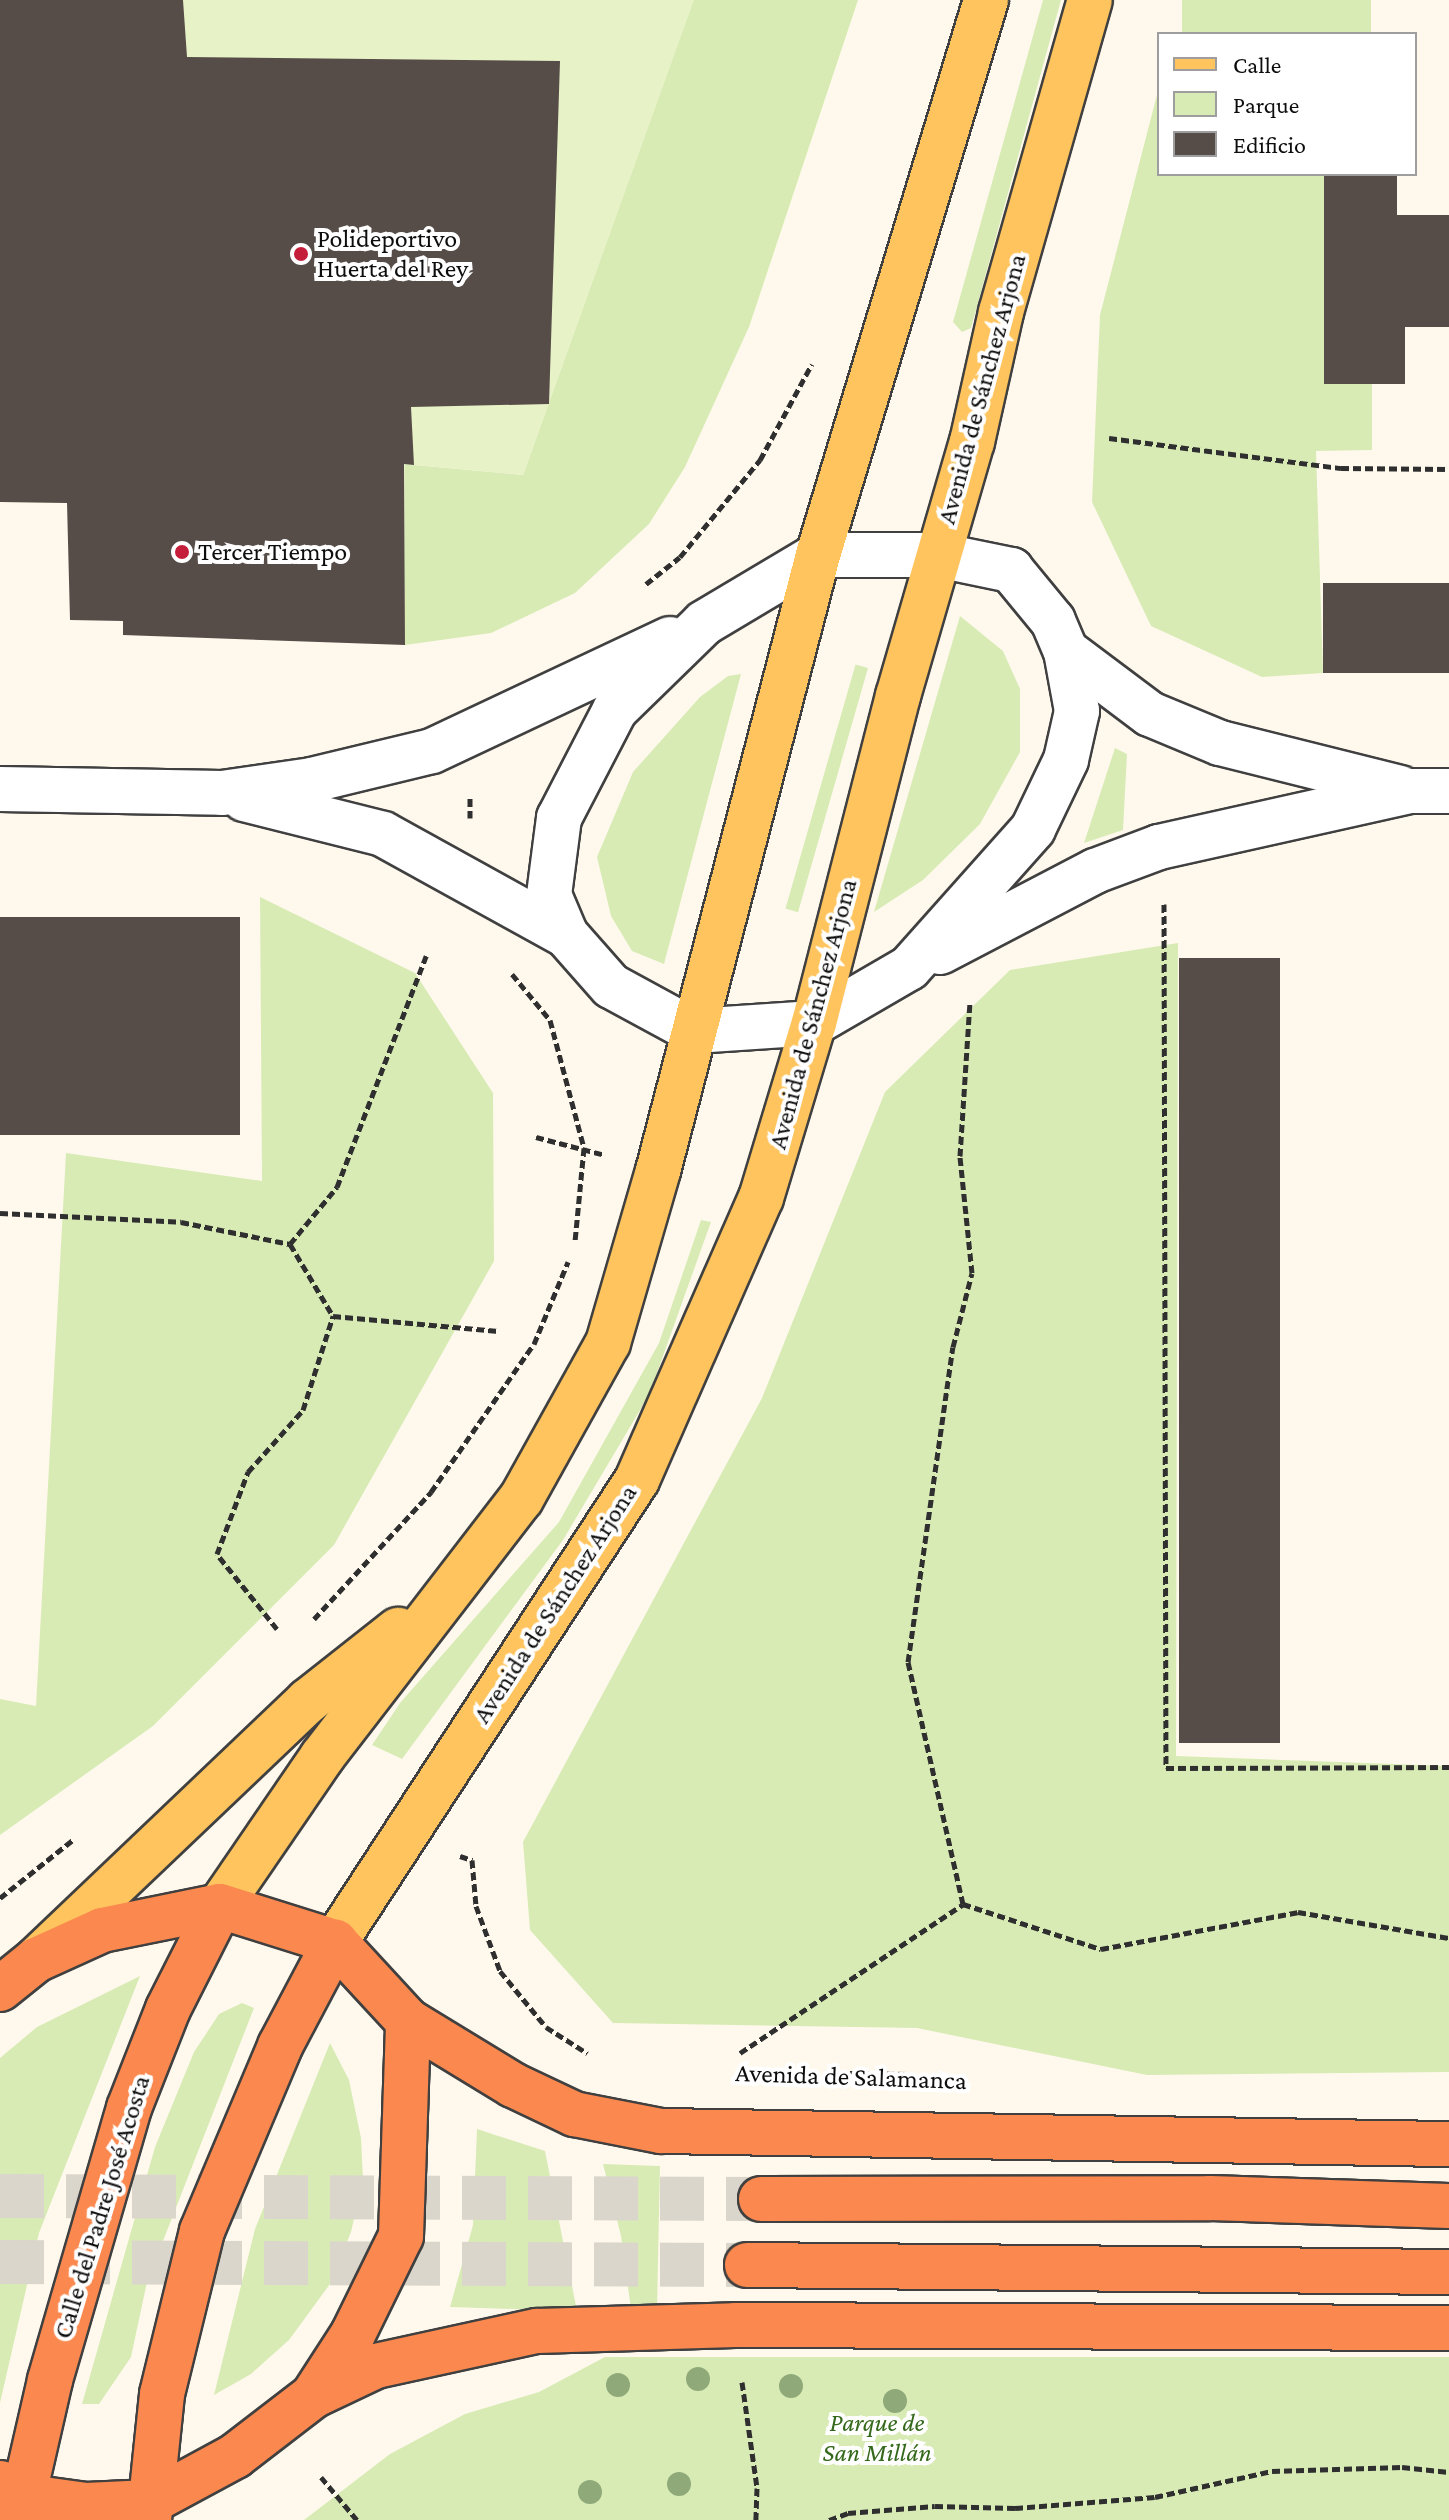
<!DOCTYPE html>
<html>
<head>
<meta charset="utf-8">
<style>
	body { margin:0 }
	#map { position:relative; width:1449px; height:2520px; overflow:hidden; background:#fff9ed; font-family:"Crimson Pro",serif }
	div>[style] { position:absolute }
	.green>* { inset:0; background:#d8ebb5; transform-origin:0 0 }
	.pitch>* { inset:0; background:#e8f2c7 }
	.building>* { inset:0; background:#564d49; transform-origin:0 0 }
	.highway-tunnel>* { height:44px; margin-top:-22px; transform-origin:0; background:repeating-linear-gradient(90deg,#dbd6cb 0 44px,transparent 0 66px) }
	.path>* { height:5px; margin-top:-2.5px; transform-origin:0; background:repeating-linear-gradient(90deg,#2f2f2f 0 8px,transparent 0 12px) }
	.roads { filter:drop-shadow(2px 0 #404040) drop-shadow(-2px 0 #404040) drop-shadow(0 2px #404040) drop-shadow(0 -2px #404040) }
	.street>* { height:44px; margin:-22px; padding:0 22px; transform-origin:22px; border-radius:22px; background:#fff }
	.primary>* { height:44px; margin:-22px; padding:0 22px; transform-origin:22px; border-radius:22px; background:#ffc45d }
	.highway>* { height:44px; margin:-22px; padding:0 22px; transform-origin:22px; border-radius:22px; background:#fb894f }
	.trees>* { width:24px; height:24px; margin:-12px; border-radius:50%; background:#8fa979 }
	.dots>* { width:22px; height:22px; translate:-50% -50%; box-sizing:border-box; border:4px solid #fff; border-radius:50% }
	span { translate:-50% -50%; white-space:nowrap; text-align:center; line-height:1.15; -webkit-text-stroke:8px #fff; paint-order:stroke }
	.poi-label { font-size:26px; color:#0d0d0d }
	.left { translate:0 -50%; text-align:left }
	.street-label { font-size:26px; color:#0d0d0d }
	.park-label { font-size:26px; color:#34681a; font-style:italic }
	.legend { position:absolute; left:1157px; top:32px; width:260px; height:144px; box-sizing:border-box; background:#fff; border:2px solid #9e9e9e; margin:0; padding:10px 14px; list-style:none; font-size:24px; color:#0d0d0d }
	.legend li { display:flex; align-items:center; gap:16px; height:40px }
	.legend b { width:40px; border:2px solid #9e9e9e }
</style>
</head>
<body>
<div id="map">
	<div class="green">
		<i style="clip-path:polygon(183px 0,858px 0,749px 327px,685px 467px,649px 524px,575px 593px,491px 633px,405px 645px,404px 464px,523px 475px,656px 104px)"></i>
		<i style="clip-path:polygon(1043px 0,1061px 0,971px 328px,962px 332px,953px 322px)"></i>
		<i style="left:1182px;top:0;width:189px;height:35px"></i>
		<i style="clip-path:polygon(1159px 87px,1159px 174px,1324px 174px,1324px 383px,1372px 384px,1372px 450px,1316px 451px,1323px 673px,1262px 677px,1151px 626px,1092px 502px,1100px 315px)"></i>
		<i style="clip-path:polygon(960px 616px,1003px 651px,1020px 689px,1020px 752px,980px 824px,923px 880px,874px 912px)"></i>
		<i style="left:868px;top:668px;width:254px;height:13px;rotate:106deg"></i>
		<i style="clip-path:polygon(741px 674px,664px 964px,632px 951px,611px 916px,597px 857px,633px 772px,700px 697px,728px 676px)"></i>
		<i style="clip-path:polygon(1115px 748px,1127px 754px,1123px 830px,1084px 843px)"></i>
		<i style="clip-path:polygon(260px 897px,415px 973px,493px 1093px,494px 1261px,334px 1545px,153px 1726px,0 1835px,0 1699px,36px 1706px,66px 1153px,262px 1181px)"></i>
		<i style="clip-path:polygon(1178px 943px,1176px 1756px,1449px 1766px,1449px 2072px,1147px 2075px,917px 2028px,613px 2023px,530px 1930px,523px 1842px,762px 1398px,885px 1092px,1010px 970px)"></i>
		<i style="clip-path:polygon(701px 1220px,711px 1222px,649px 1395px,563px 1540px,402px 1759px,372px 1745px,400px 1703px,559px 1522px,659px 1343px)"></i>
		<i style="clip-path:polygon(140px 1976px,39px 2233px,0 2403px,0 2058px,37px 2027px)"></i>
		<i style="clip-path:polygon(242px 2003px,254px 2008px,147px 2282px,131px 2357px,99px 2404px,82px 2404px,155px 2147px,194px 2052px,219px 2014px)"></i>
		<i style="clip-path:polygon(330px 2043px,349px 2080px,361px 2138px,363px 2179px,351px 2232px,330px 2284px,289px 2340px,251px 2374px,214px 2395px,255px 2229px)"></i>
		<i style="clip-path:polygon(477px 2129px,545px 2151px,577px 2311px,450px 2307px,473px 2225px)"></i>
		<i style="clip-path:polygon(603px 2164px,660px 2166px,657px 2310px,631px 2309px,621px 2236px)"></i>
		<i style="clip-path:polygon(605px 2357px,1449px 2357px,1449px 2520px,304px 2520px,390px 2454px,465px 2414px,539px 2392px)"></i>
	</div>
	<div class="pitch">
		<i style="clip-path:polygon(0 0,694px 0,523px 475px,405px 464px,405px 645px,123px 504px,0 502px)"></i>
	</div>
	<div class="building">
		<i style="clip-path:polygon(0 0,183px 0,187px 57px,560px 61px,549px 404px,411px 407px,414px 465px,404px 464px,405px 645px,123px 635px,123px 621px,70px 620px,67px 503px,0 502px)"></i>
		<i style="clip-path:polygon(1324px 174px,1397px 174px,1397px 215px,1449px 215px,1449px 327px,1405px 327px,1405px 384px,1324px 384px)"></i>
		<i style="left:1323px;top:583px;width:126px;height:90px"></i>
		<i style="left:0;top:917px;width:240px;height:218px"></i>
		<i style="left:1280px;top:958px;width:785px;height:101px;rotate:90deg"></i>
	</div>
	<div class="highway-tunnel">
		<i style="left:0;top:2196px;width:761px;rotate:0.23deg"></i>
		<i style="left:0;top:2262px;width:747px;rotate:0.23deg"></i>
	</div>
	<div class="path">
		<i style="left:1109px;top:438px;width:234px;rotate:7.4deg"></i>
		<i style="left:1341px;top:468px;width:108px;rotate:0.5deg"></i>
		<i style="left:646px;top:584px;width:43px;rotate:-38.5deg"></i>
		<i style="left:680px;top:557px;width:126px;rotate:-50.5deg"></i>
		<i style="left:760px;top:460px;width:109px;rotate:-61.6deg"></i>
		<i style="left:470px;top:818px;width:22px;rotate:-90deg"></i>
		<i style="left:1164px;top:904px;width:864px;rotate:89.87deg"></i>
		<i style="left:1166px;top:1768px;width:283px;rotate:-0.2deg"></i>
		<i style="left:512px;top:974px;width:60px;rotate:50.4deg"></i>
		<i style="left:550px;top:1020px;width:132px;rotate:75.1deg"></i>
		<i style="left:584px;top:1148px;width:93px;rotate:95.5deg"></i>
		<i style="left:536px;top:1137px;width:71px;rotate:14.6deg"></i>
		<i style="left:0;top:1213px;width:181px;rotate:2.8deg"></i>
		<i style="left:181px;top:1222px;width:111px;rotate:11.4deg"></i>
		<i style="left:290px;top:1244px;width:74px;rotate:-50.5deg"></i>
		<i style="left:337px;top:1187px;width:248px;rotate:-68.9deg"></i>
		<i style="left:290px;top:1244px;width:84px;rotate:59.2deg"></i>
		<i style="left:333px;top:1316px;width:166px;rotate:5.2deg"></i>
		<i style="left:314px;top:1619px;width:173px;rotate:-47.3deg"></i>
		<i style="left:431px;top:1492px;width:180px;rotate:-55.2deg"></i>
		<i style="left:534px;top:1344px;width:89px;rotate:-67.5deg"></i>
		<i style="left:277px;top:1629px;width:96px;rotate:-128.7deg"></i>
		<i style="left:217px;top:1554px;width:88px;rotate:-69.3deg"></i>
		<i style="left:248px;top:1472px;width:83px;rotate:-48.4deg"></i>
		<i style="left:303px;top:1410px;width:99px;rotate:-72.3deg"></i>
		<i style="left:460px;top:1856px;width:13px;rotate:18deg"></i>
		<i style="left:472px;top:1860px;width:46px;rotate:85deg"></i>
		<i style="left:476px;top:1906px;width:69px;rotate:69.7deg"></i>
		<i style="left:500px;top:1971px;width:72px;rotate:50.6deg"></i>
		<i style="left:546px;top:2027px;width:49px;rotate:32.4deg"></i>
		<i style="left:0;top:1898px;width:95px;rotate:-38.6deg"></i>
		<i style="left:963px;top:1904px;width:248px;rotate:-102.8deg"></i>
		<i style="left:908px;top:1662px;width:318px;rotate:-81.9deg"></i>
		<i style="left:953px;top:1347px;width:76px;rotate:-75.6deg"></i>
		<i style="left:972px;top:1273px;width:118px;rotate:-95.9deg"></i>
		<i style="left:960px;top:1156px;width:154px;rotate:-86.3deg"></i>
		<i style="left:740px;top:2053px;width:268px;rotate:-33.7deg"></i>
		<i style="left:963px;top:1904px;width:145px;rotate:18.1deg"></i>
		<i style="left:1101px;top:1949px;width:200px;rotate:-10.6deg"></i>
		<i style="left:1298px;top:1912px;width:153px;rotate:9.8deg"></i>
		<i style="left:850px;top:2073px;width:58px;rotate:1deg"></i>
		<i style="left:742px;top:2382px;width:107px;rotate:81.9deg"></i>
		<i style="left:757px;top:2488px;width:32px;rotate:92deg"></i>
		<i style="left:321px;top:2477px;width:56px;rotate:50.1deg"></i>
		<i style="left:829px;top:2520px;width:20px;rotate:-20deg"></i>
		<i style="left:848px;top:2513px;width:87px;rotate:-4.6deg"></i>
		<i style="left:935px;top:2506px;width:80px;rotate:1.4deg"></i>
		<i style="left:1015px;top:2508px;width:140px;rotate:-4.5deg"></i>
		<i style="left:1155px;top:2497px;width:120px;rotate:-12.5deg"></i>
		<i style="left:1272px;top:2471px;width:130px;rotate:-1.8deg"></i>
		<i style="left:1402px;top:2467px;width:47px;rotate:6.1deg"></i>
	</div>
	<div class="roads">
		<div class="street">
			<i style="left:818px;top:555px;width:120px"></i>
			<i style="left:938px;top:555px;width:75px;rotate:11.6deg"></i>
			<i style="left:1011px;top:570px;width:66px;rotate:50.5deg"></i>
			<i style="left:1053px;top:621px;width:33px;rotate:67deg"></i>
			<i style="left:1066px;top:651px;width:61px;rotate:79.6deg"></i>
			<i style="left:1077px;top:711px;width:50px;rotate:102.7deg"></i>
			<i style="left:1066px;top:760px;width:76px;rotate:115.6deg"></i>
			<i style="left:1033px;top:829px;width:186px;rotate:131.7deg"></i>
			<i style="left:909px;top:968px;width:110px;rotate:149.9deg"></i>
			<i style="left:814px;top:1023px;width:120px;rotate:176.2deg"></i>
			<i style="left:694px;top:1031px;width:94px;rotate:-151.5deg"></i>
			<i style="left:611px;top:986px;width:68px;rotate:-131.4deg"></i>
			<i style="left:566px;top:935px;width:43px;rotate:-113deg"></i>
			<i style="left:549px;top:895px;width:78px;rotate:-82.6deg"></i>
			<i style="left:559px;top:818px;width:122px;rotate:-62.6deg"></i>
			<i style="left:615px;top:710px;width:124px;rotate:-44.3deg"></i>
			<i style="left:704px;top:623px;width:133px;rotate:-30.8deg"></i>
			<i style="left:1066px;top:651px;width:105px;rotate:36.9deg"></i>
			<i style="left:1150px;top:714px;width:76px;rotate:22.5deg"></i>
			<i style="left:1220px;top:743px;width:186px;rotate:14deg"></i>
			<i style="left:0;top:789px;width:222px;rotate:1deg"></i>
			<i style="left:222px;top:793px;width:91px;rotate:-8.2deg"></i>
			<i style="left:312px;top:780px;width:123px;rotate:-13.6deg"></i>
			<i style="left:432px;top:751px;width:263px;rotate:-25.2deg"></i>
			<i style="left:244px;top:799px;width:143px;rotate:14.1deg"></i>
			<i style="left:383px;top:834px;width:209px;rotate:28.9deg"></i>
			<i style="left:940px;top:952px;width:175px;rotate:-27.6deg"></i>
			<i style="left:1095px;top:871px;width:68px;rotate:-20.6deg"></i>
			<i style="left:1159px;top:847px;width:257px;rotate:-12.6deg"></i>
			<i style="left:1410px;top:791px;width:39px"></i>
		</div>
		<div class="primary">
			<i style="left:220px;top:1906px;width:181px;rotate:-55.6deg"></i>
			<i style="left:322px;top:1757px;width:326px;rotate:-52.4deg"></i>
			<i style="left:521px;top:1499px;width:179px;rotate:-60.9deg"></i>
			<i style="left:608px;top:1343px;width:179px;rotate:-73.8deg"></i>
			<i style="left:658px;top:1171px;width:636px;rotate:-75.44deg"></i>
			<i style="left:818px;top:555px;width:580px;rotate:-73.16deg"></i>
			<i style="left:335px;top:1942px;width:552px;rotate:-56.83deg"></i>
			<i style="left:637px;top:1480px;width:308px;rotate:-66.3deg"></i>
			<i style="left:761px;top:1198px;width:183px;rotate:-73.2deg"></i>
			<i style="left:814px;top:1023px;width:338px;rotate:-75.6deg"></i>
			<i style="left:898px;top:696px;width:265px;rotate:-73.8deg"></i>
			<i style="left:972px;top:442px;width:133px;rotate:-77.4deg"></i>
			<i style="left:1001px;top:312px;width:324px;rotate:-74.1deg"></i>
			<i style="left:38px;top:1958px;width:373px;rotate:-43.6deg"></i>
			<i style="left:308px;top:1701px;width:115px;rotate:-38.3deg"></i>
		</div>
		<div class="highway">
			<i style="left:0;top:1989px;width:46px;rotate:-38.9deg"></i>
			<i style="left:36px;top:1960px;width:72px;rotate:-24.4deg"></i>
			<i style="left:102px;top:1930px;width:120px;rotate:-11.5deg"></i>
			<i style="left:220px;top:1906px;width:121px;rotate:17.4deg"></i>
			<i style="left:335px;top:1942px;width:108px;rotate:47.3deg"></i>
			<i style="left:408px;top:2021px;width:123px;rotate:31.4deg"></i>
			<i style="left:513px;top:2085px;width:68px;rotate:25.4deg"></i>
			<i style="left:574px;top:2114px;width:89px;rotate:11.1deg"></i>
			<i style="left:661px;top:2131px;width:788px;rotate:0.95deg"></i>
			<i style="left:761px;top:2199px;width:449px;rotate:-0.1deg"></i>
			<i style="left:1210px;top:2198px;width:239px;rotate:1.9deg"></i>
			<i style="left:747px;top:2265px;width:702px;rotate:0.57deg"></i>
			<i style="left:313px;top:2396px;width:74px;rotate:-57.2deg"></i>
			<i style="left:353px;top:2334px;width:109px;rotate:-63.9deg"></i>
			<i style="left:401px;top:2236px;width:215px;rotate:-88.1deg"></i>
			<i style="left:0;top:2483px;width:25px;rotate:32deg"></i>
			<i style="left:21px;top:2496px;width:66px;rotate:7.9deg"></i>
			<i style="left:86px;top:2505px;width:64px;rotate:-2.7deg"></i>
			<i style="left:150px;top:2502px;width:97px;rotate:-28.4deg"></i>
			<i style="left:235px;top:2456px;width:98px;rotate:-37.6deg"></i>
			<i style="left:313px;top:2396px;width:70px;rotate:-25.5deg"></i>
			<i style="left:376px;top:2366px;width:165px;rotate:-12.3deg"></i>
			<i style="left:537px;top:2331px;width:198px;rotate:-1.7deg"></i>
			<i style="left:735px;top:2325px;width:714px;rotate:0.24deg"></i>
			<i style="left:18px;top:2520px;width:144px;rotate:-77.1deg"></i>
			<i style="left:50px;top:2380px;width:283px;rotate:-73.8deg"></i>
			<i style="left:129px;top:2108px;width:106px;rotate:-68.5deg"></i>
			<i style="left:168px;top:2009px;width:115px;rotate:-63.2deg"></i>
			<i style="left:149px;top:2520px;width:127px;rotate:-84.1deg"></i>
			<i style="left:162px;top:2394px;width:168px;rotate:-76.2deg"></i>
			<i style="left:202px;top:2231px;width:201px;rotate:-67.1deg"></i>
			<i style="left:280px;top:2046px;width:118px;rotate:-62.1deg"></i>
		</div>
	</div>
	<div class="trees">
		<i style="left:698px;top:2379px"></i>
		<i style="left:618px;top:2385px"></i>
		<i style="left:791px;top:2386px"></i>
		<i style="left:895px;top:2401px"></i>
		<i style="left:679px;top:2484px"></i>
		<i style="left:590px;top:2492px"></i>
	</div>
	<div class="dots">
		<i style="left:301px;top:254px;background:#c41e3a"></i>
		<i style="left:182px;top:552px;background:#c41e3a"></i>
	</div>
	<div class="poi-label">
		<span class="left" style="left:317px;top:254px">Polideportivo<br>Huerta del Rey</span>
		<span class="left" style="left:198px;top:552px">Tercer Tiempo</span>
	</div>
	<div class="street-label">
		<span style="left:982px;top:389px;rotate:-75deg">Avenida de Sánchez Arjona</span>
		<span style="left:813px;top:1014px;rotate:-75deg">Avenida de Sánchez Arjona</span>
		<span style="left:555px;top:1604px;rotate:-57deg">Avenida de Sánchez Arjona</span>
		<span style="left:851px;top:2077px;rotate:2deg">Avenida de Salamanca</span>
		<span style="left:102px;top:2207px;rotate:-73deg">Calle del Padre José Acosta</span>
	</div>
	<div class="park-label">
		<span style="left:877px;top:2438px">Parque de<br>San Millán</span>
	</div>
	<ul class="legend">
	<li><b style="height:10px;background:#ffc45d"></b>Calle</li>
	<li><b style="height:22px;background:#d8ebb5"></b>Parque</li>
	<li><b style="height:22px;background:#564d49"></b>Edificio</li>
	</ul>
</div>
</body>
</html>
